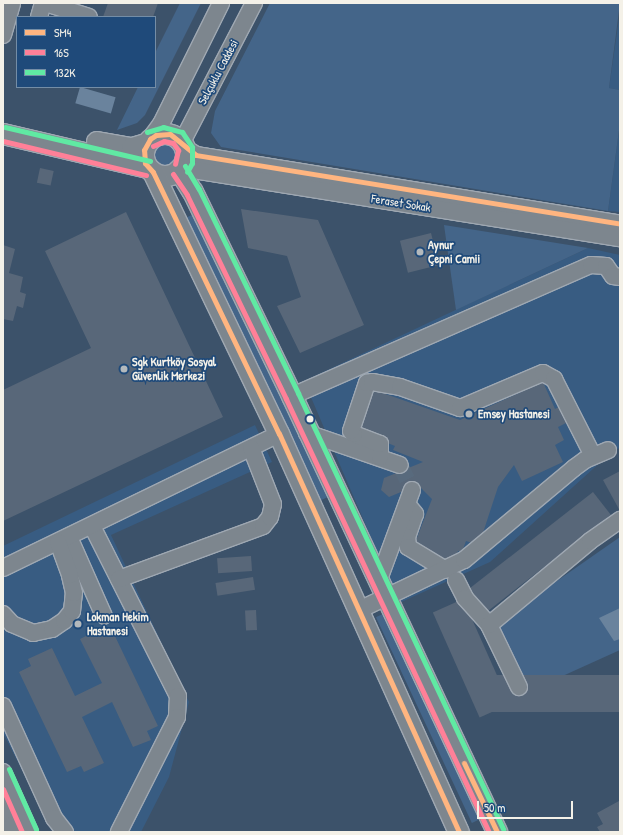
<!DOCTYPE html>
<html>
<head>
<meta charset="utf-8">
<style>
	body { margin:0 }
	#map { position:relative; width:623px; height:835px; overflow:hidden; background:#3c526a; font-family:"Patrick Hand",sans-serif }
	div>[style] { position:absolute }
	.built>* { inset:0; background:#385c82 }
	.green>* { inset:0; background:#446589; transform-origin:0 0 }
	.round { border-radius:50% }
	.water>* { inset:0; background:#6a839d; transform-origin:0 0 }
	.building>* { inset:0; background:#586779; transform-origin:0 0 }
	.minor-tunnel>* { height:16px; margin-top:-8px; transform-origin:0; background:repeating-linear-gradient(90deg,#586a7d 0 16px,transparent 0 24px) }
	.roads { filter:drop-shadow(1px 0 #9fa8b2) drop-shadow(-1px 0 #9fa8b2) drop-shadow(0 1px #9fa8b2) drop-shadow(0 -1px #9fa8b2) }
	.minor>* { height:16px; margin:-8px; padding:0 8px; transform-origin:8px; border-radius:8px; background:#7d868e }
	.major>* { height:20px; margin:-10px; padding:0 10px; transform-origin:10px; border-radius:10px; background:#7d868e }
	.major>.ring { margin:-10px; padding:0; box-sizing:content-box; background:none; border:20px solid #7d868e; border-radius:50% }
	.bus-1>* { height:5px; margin:-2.5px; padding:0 2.5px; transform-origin:2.5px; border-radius:2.5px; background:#ffb580 }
	.bus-2>* { height:5px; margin:-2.5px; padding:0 2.5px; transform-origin:2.5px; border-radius:2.5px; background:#ff8098 }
	.bus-3>* { height:5px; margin:-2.5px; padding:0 2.5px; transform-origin:2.5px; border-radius:2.5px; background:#60e9a3 }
	.dots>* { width:11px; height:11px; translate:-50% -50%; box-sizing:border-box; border:2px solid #1f4a7a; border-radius:50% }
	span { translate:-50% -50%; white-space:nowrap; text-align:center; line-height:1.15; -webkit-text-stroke:3.5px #1f4a7a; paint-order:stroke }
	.street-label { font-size:12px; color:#f4f1e8 }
	.poi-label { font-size:12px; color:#f4f1e8; font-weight:700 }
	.left { translate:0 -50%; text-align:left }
	.frame { position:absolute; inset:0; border:4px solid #f4f1e8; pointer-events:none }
	.legend { position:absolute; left:16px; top:16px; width:140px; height:72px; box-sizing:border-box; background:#1f4a7a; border:1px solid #748da6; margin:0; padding:5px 7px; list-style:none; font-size:12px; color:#f4f1e8 }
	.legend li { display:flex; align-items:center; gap:8px; height:20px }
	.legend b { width:20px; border:1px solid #748da6 }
	.scale { position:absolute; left:477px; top:801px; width:96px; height:18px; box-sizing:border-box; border:2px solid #f4f1e8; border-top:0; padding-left:5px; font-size:12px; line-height:14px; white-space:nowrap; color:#f4f1e8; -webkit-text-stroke:3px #1f4a7a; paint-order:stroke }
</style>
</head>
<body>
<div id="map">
	<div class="built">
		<i style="clip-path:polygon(620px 11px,620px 90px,609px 88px)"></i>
		<i style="clip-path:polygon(620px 123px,620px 212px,608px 211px)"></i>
		<i style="clip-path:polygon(588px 248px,620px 255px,620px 448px,614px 450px,490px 562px,399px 603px,304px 381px)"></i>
		<i style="clip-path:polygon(255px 425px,272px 462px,111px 535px,189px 702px,169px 777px,141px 832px,54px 832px,3px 733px,3px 546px)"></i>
	</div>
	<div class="green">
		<i style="clip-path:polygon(180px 3px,201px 3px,145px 115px,137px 123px,117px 130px,138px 87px,155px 87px,155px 53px)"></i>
		<i style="clip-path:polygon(270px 3px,620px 3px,609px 88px,620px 90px,620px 123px,608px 211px,221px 147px,211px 133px,215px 111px)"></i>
		<i class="round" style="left:153px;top:143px;width:24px;height:24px"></i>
		<i style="left:196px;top:213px;width:313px;height:10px;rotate:65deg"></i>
		<i style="clip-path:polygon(444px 225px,588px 248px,456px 310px)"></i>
		<i style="clip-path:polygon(620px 537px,620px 650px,525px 693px,495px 624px)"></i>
		<i style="left:385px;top:613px;width:227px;height:10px;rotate:65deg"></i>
	</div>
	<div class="water">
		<i style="left:80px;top:87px;width:37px;height:17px;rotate:16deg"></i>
		<i style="clip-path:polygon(620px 608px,620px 639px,614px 641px,599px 618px)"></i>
	</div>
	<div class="building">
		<i style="clip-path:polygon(108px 3px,158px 3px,153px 17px,103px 17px)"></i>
		<i style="left:40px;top:168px;width:14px;height:15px;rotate:12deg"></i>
		<i style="clip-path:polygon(241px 209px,318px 220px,364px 325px,300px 353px,277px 306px,301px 297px,287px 256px,248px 248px)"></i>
		<i style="clip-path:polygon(126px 212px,223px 417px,3px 521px,3px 390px,91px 348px,45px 251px)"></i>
		<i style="left:431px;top:233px;width:33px;height:32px;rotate:76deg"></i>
		<i style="clip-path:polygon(3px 245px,15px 249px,9px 273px,23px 277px,20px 292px,26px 294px,23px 308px,17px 306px,13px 321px,3px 319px)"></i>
		<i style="clip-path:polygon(543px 382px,555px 409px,562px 405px,570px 421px,558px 427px,564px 440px,555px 445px,563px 462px,522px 481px,514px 465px,498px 487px,479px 545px,466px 541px,462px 552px,458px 551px,454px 562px,413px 548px,432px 499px,418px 485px,389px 497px,381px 490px,384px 478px,423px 462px,393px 450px,395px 446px,360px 432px,374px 390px,460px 420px)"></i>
		<i style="clip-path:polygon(620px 471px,620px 511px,603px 480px)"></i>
		<i style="left:593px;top:492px;width:29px;height:158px;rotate:52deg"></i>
		<i style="left:251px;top:556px;width:15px;height:34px;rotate:86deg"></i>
		<i style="left:253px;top:577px;width:13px;height:38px;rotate:81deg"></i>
		<i style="left:463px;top:599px;width:115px;height:33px;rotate:66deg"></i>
		<i style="left:256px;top:610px;width:20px;height:11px;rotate:87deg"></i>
		<i style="clip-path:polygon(100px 629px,103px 637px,113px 632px,158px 726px,147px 731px,151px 740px,133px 747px,112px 702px,82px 717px,104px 763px,84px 772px,81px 766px,67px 772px,19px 672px,31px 666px,28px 659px,52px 648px,75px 696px,102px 683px,80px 639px)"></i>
		<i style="left:620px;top:675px;width:37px;height:137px;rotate:90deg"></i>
		<i style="clip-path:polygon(619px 801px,620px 832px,600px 832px,597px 827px,603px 824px,597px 813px)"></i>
	</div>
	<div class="minor-tunnel">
		<i style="left:400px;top:465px;width:28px;rotate:64deg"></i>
	</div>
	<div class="roads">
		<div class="minor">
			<i style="left:45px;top:3px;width:46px;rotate:17.7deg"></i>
			<i style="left:39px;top:17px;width:15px;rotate:-74deg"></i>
			<i style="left:3px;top:35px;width:33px;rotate:-74deg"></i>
			<i style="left:150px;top:139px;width:19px;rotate:-54deg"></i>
			<i style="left:161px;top:124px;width:135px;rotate:-63.6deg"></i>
			<i style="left:182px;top:142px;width:157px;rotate:-62.6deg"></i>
			<i style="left:185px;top:148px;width:13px;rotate:32deg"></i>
			<i style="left:196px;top:155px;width:430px;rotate:9.2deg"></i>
			<i style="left:181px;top:168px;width:445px;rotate:9.1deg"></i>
			<i style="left:292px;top:396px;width:326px;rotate:-23.7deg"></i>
			<i style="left:591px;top:265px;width:15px;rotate:4deg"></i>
			<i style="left:606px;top:266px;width:12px;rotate:55deg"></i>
			<i style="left:613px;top:276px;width:7px;rotate:8deg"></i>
			<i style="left:307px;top:433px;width:98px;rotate:19deg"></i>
			<i style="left:380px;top:457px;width:13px;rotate:-90deg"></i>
			<i style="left:380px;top:444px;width:28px;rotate:-159deg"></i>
			<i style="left:354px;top:434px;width:4px;rotate:-135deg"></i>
			<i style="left:351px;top:431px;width:51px;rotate:-71.6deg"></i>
			<i style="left:367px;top:383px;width:5px;rotate:-11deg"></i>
			<i style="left:372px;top:382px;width:28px;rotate:10deg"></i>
			<i style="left:400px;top:387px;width:64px;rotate:19.3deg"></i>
			<i style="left:460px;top:408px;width:90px;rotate:-22.9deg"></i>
			<i style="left:543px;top:373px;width:13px;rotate:29deg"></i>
			<i style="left:554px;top:379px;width:86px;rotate:63.1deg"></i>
			<i style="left:407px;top:504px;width:13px;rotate:51deg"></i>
			<i style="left:415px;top:514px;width:24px;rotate:109deg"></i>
			<i style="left:407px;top:537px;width:10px;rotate:84deg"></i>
			<i style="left:408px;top:547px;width:44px;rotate:31.2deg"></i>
			<i style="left:92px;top:526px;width:191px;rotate:63.2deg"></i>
			<i style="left:178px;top:696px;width:21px;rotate:93deg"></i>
			<i style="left:177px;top:717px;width:129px;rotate:116.8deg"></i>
			<i style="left:69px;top:537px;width:86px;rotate:66.1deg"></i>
			<i style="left:3px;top:568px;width:307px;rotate:-25.9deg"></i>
			<i style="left:119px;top:579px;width:153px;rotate:-20.2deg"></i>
			<i style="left:263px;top:526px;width:11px;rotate:-52deg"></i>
			<i style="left:270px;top:517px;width:13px;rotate:-77deg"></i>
			<i style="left:273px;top:504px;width:60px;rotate:-111.4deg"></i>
			<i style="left:456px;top:580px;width:20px;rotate:63deg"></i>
			<i style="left:465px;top:598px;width:36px;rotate:48deg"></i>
			<i style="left:489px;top:625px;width:69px;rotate:64.2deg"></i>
			<i style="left:378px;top:582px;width:98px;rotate:-69.7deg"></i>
			<i style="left:359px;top:610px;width:116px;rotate:-25.5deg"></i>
			<i style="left:464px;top:560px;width:143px;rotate:-39.9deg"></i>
			<i style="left:574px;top:468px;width:14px;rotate:-36deg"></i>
			<i style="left:585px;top:460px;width:25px;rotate:-23deg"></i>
			<i style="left:3px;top:614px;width:13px;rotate:48deg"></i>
			<i style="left:12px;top:624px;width:23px;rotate:23deg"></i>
			<i style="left:33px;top:633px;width:19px;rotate:-12deg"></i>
			<i style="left:52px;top:629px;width:14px;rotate:-34deg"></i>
			<i style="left:64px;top:621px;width:13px;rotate:-51deg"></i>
			<i style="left:72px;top:611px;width:18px;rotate:-84deg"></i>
			<i style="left:74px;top:593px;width:18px;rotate:-103deg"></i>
			<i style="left:70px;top:575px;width:35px;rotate:-110deg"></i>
			<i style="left:489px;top:625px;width:131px;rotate:-39.7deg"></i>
			<i style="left:590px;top:541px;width:37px;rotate:-35deg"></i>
			<i style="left:3px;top:706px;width:123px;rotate:65.5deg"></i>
			<i style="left:54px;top:818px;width:18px;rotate:52deg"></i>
			<i style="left:3px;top:772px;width:66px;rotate:65.8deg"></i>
			<i style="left:3px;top:805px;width:22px;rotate:66deg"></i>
			<i style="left:12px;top:825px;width:7px;rotate:90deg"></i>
		</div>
		<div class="major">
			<i class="ring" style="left:144px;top:134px;width:22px;height:22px"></i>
			<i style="left:3px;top:134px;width:149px;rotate:13.2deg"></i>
			<i style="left:97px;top:142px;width:36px;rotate:10deg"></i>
			<i style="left:132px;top:148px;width:15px;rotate:-16deg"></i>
			<i style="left:179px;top:170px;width:26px;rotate:58deg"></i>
			<i style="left:193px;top:192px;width:227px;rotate:64.1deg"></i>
			<i style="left:292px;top:396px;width:482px;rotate:64.8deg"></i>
			<i style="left:153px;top:172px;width:291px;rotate:64.3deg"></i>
			<i style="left:279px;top:434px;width:437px;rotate:65.7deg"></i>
		</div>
	</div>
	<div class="bus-1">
		<i style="left:464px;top:763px;width:76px;rotate:64.4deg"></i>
		<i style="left:459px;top:832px;width:437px;rotate:-114.3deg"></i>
		<i style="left:279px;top:434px;width:291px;rotate:-115.7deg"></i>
		<i style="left:153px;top:172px;width:12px;rotate:-132deg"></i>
		<i style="left:145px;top:163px;width:13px;rotate:-94deg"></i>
		<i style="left:144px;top:150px;width:13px;rotate:-61deg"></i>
		<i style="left:150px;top:139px;width:7px;rotate:-34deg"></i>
		<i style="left:156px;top:135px;width:14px;rotate:-4deg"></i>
		<i style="left:170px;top:134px;width:33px;rotate:39deg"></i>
		<i style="left:196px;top:155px;width:430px;rotate:9.2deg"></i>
	</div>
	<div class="bus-2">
		<i style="left:3px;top:141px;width:147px;rotate:13.4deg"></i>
		<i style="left:153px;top:146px;width:12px;rotate:-24deg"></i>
		<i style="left:164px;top:141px;width:9px;rotate:13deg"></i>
		<i style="left:173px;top:143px;width:9px;rotate:54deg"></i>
		<i style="left:178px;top:150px;width:14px;rotate:102deg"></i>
		<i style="left:173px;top:174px;width:25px;rotate:56deg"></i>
		<i style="left:187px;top:195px;width:227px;rotate:64.1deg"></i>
		<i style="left:286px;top:399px;width:478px;rotate:64.9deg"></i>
		<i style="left:3px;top:789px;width:47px;rotate:66.2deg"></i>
	</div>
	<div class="bus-3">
		<i style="left:5px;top:127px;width:149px;rotate:13.2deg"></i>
		<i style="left:147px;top:132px;width:17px;rotate:-17deg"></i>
		<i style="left:163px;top:127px;width:20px;rotate:15deg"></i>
		<i style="left:182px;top:132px;width:18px;rotate:56deg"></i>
		<i style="left:192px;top:147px;width:16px;rotate:90deg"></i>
		<i style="left:192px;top:163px;width:10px;rotate:119deg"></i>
		<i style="left:185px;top:166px;width:27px;rotate:59deg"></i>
		<i style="left:199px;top:189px;width:227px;rotate:64.1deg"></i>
		<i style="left:298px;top:393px;width:482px;rotate:64.8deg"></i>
		<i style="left:9px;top:769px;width:66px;rotate:65.8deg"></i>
	</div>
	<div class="dots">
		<i style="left:420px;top:252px;background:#b4b9bc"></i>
		<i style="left:124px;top:369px;background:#b4b9bc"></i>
		<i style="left:469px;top:414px;background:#b4b9bc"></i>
		<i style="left:310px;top:419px;background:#f4f1e8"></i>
		<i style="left:78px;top:624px;background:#b4b9bc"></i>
	</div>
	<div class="street-label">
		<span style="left:218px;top:72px;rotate:-62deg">Selçuklu Caddesi</span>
		<span style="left:401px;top:203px;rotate:9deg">Feraset Sokak</span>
	</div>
	<div class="poi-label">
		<span class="left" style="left:428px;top:252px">Aynur<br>Çepni Camii</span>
		<span class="left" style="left:132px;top:369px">Sgk Kurtköy Sosyal<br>Güvenlik Merkezi</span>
		<span class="left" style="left:478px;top:414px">Emsey Hastanesi</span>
		<span class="left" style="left:87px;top:624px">Lokman Hekim<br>Hastanesi</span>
	</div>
	<div class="frame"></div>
	<ul class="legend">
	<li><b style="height:5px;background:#ffb580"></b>SM4</li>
	<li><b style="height:5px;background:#ff8098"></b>16S</li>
	<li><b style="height:5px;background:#60e9a3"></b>132K</li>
	</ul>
	<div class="scale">50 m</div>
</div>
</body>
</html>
